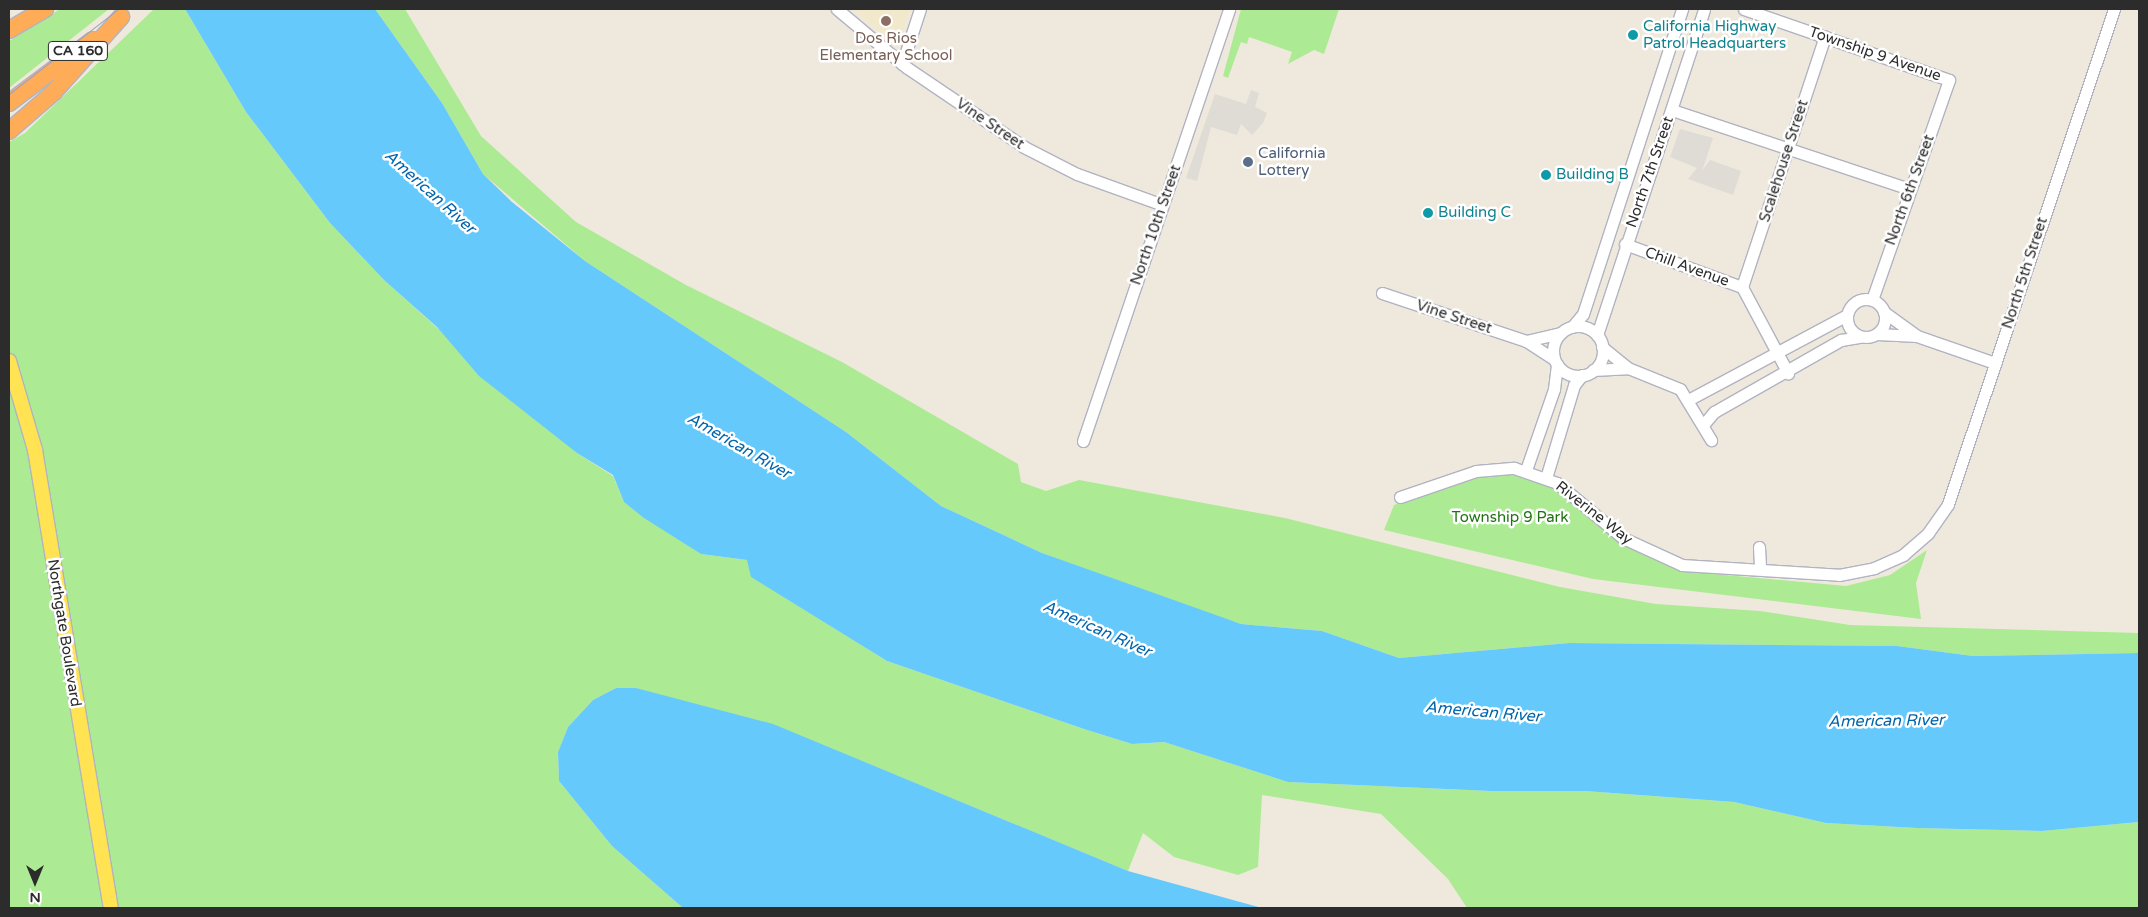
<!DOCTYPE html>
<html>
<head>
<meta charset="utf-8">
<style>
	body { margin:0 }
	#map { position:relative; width:2148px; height:917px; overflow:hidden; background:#efe9dd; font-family:"Varela Round",sans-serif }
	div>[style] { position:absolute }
	.education>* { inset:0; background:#f2e8cb }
	.green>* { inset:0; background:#aceb94 }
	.plaza>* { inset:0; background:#dfdbd5 }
	.water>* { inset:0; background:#66c9fc }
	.roads { filter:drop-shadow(1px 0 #b1b3c1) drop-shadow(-1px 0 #b1b3c1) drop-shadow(0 1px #b1b3c1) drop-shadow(0 -1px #b1b3c1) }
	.minor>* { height:11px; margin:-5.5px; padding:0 5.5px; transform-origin:5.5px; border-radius:5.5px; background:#fff }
	.minor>.ring { margin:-5.5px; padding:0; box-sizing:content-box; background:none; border:11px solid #fff; border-radius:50% }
	.major>* { height:14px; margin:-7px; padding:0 7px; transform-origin:7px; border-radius:7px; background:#ffe353 }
	.highway>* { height:16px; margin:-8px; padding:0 8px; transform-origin:8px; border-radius:8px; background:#ffac59 }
	.tram>* { height:1px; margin:-0.5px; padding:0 0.5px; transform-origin:0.5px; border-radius:0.5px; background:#9fa1b9 }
	.dots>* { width:14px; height:14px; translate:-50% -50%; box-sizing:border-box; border:2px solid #fff; border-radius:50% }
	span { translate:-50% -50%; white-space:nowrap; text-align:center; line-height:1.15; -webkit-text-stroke:5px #fff; paint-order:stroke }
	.shield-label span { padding:1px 4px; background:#fff; border:1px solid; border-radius:4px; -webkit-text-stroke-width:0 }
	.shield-label { font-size:14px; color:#2c2c2c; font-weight:700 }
	.culture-label { font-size:15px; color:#0d838f }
	.left { translate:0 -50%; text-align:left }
	.education-label { font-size:15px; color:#785e54 }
	.street-label { font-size:15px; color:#2c2c2c }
	.service-label { font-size:15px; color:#4e5e75 }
	.park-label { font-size:15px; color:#207312 }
	.water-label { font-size:16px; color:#0065ad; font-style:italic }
	.frame { position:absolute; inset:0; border:10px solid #2c2c2c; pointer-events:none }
	.north { position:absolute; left:10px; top:857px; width:50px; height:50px; -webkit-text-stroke:4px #fff; paint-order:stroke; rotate:180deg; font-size:14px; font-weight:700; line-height:20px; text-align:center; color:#2c2c2c }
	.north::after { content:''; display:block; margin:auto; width:18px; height:22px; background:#2c2c2c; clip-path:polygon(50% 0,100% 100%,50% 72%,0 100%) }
</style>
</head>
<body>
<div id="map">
	<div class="education">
		<i style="clip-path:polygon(852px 9px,910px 9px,902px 32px,889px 39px)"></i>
	</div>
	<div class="green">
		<i style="clip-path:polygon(60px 9px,109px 9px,9px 88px,9px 41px)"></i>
		<i style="clip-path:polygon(154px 9px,185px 9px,246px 112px,330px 223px,385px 281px,577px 453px,613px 476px,624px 502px,701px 554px,747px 560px,781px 595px,887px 661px,1084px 729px,1132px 744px,1164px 742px,1288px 782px,1491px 791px,1585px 791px,1734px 802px,1826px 823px,1917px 828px,2042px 831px,2139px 822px,2139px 908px,1467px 908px,1448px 879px,1381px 814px,1262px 795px,1258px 867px,1238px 875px,1174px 857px,1143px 833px,1128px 871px,864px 762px,636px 688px,616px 688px,593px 700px,568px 727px,558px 752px,559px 781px,612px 846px,683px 908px,9px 908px,9px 142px,25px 133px)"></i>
		<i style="clip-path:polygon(375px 9px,405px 9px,481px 136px,576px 222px,686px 285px,842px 362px,1018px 464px,1021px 482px,1046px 491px,1079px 480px,1285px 518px,1560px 587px,1656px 604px,1760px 611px,1850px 625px,2139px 633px,2139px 653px,1973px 656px,1897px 646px,1569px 643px,1399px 658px,1322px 631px,1241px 624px,1156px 597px,1042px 553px,941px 506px,846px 432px,585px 261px,483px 174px,442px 103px)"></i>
		<i style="clip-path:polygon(1241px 9px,1339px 9px,1324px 54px,1314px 50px,1288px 64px,1292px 52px,1249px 37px,1247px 44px,1241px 42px,1228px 78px,1223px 76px)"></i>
		<i style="clip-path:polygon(1509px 474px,1554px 487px,1616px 541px,1682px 571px,1846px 586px,1890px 575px,1927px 550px,1916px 583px,1921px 619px,1593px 579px,1384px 530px,1394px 505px,1481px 476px)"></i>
	</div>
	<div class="plaza">
		<i style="clip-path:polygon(1251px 90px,1259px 93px,1255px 107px,1267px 113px,1263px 123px,1252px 135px,1241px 124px,1237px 135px,1211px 127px,1197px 181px,1186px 178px,1215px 94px,1246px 104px)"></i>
		<i style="clip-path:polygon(1680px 129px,1713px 138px,1702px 171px,1710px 160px,1741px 171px,1733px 195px,1688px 179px,1697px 168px,1670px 157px)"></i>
	</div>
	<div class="water">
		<i style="clip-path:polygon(185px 9px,375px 9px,442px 103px,483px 174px,512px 202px,585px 261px,846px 432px,941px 506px,1042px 553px,1241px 624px,1322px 631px,1399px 658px,1569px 643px,1897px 646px,1973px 656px,2139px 653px,2139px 822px,2042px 831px,1917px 828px,1826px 823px,1734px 802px,1585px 791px,1491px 791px,1288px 782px,1164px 742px,1132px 744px,1084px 729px,887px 661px,751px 577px,747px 560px,701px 554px,644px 518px,624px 502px,613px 475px,577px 453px,479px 376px,437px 327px,385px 281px,330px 223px,246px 112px)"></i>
		<i style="clip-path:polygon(616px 688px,636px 688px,773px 724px,1128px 871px,1262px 908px,683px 908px,612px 846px,559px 781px,558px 752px,568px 727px,593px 700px)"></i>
	</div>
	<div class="roads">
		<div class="minor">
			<i style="left:837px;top:9px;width:90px;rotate:40deg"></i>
			<i style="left:906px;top:67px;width:143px;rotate:34.1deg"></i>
			<i style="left:1024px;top:147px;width:59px;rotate:27deg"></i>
			<i style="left:1077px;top:174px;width:91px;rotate:19.8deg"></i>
			<i style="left:1744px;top:9px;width:217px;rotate:19.1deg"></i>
			<i style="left:1949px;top:80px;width:233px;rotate:109.3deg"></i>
			<i style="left:902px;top:64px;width:58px;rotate:-71.9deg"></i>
			<i style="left:1672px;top:110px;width:250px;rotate:18.4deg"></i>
			<i style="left:1625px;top:244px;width:125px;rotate:20.2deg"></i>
			<i style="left:1742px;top:287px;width:98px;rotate:61.9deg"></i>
			<i style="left:1742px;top:287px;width:264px;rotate:-71.7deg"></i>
			<i style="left:1382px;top:293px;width:152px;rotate:18.4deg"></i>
			<i style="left:1526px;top:341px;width:33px;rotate:33deg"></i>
			<i class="ring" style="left:1847px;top:299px;width:27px;height:27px"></i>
			<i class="ring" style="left:1553px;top:326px;width:39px;height:39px"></i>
			<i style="left:1572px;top:327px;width:17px;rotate:-50deg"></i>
			<i style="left:1583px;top:314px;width:321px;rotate:-72deg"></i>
			<i style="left:1877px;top:334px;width:40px;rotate:2.9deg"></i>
			<i style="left:1917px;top:336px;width:41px;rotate:-144deg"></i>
			<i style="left:1597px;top:335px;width:343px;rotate:-71.8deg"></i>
			<i style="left:1917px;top:336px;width:83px;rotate:19.1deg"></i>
			<i style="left:1526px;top:341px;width:35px;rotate:-13deg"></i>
			<i style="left:1602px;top:347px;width:33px;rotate:39deg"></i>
			<i style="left:1628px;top:368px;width:56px;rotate:22deg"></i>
			<i style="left:1680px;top:389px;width:60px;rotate:58.7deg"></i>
			<i style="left:1593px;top:370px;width:35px;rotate:-3deg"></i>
			<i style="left:1688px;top:400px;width:180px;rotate:-28.1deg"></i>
			<i style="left:1703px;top:425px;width:17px;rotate:-50deg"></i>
			<i style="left:1714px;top:412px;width:146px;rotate:-29.6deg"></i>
			<i style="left:1841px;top:340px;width:18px;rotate:-9deg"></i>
			<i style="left:1083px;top:441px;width:456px;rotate:-71.3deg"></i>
			<i style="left:1526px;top:470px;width:86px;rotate:-70.9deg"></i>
			<i style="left:1554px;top:389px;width:25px;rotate:-83deg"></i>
			<i style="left:1546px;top:478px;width:97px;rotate:-73.2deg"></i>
			<i style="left:1574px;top:385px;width:13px;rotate:-51deg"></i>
			<i style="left:1400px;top:497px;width:80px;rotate:-18.9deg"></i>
			<i style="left:1476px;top:471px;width:38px;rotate:-5deg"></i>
			<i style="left:1514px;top:468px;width:46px;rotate:19.2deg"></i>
			<i style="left:1557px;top:483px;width:86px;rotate:39.8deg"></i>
			<i style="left:1623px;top:538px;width:65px;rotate:24.6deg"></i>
			<i style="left:1682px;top:565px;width:157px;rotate:3.6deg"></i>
			<i style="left:1839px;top:575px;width:36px;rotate:-11deg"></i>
			<i style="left:1874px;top:568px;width:32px;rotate:-24deg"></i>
			<i style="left:1903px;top:555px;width:33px;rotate:-41deg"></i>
			<i style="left:1928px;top:533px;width:35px;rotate:-55deg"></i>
			<i style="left:1948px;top:504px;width:522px;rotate:-71.46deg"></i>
			<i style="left:1759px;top:547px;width:20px;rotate:87deg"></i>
		</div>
		<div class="major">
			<i style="left:9px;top:361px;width:93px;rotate:73.7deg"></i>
			<i style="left:35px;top:450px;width:464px;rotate:80.6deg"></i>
		</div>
		<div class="highway">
			<i style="left:9px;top:30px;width:42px;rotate:-30.3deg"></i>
			<i style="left:9px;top:103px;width:105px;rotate:-36.9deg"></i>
			<i style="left:9px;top:131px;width:60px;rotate:-40.9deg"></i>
			<i style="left:54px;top:92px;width:101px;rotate:-48.2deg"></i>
		</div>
	</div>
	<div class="tram">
		<i style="left:9px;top:94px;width:138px;rotate:-37.9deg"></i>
	</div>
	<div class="dots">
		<i style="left:886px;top:21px;background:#8d6e63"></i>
		<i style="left:1633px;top:35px;background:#0f9aa8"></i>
		<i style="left:1248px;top:162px;background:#5c6f8a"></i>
		<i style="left:1546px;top:175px;background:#0f9aa8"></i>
		<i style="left:1428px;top:213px;background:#0f9aa8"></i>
	</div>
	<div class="shield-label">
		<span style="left:78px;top:51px">CA 160</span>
	</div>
	<div class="culture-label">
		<span class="left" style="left:1643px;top:35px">California Highway<br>Patrol Headquarters</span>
		<span class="left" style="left:1556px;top:175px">Building B</span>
		<span class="left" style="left:1438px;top:213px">Building C</span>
	</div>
	<div class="education-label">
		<span style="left:886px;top:47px">Dos Rios<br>Elementary School</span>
	</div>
	<div class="street-label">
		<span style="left:1875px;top:54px;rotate:19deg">Township 9 Avenue</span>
		<span style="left:990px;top:124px;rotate:34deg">Vine Street</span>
		<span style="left:1784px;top:161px;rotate:-72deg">Scalehouse Street</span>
		<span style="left:1650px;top:172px;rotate:-71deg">North 7th Street</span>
		<span style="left:1910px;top:190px;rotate:-70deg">North 6th Street</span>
		<span style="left:1156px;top:225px;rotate:-71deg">North 10th Street</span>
		<span style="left:1687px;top:267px;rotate:20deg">Chill Avenue</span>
		<span style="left:2025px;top:273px;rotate:-72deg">North 5th Street</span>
		<span style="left:1454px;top:317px;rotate:18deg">Vine Street</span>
		<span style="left:1594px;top:513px;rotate:38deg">Riverine Way</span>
		<span style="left:64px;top:633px;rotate:81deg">Northgate Boulevard</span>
	</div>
	<div class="service-label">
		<span class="left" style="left:1258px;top:162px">California<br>Lottery</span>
	</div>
	<div class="park-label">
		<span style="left:1510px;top:518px">Township 9 Park</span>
	</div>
	<div class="water-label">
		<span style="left:430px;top:192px;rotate:42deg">American River</span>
		<span style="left:739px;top:446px;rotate:30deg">American River</span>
		<span style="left:1097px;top:629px;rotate:24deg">American River</span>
		<span style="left:1483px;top:712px;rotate:5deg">American River</span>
		<span style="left:1886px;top:721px;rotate:-1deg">American River</span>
	</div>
	<div class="frame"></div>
	<div class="north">N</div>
</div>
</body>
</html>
